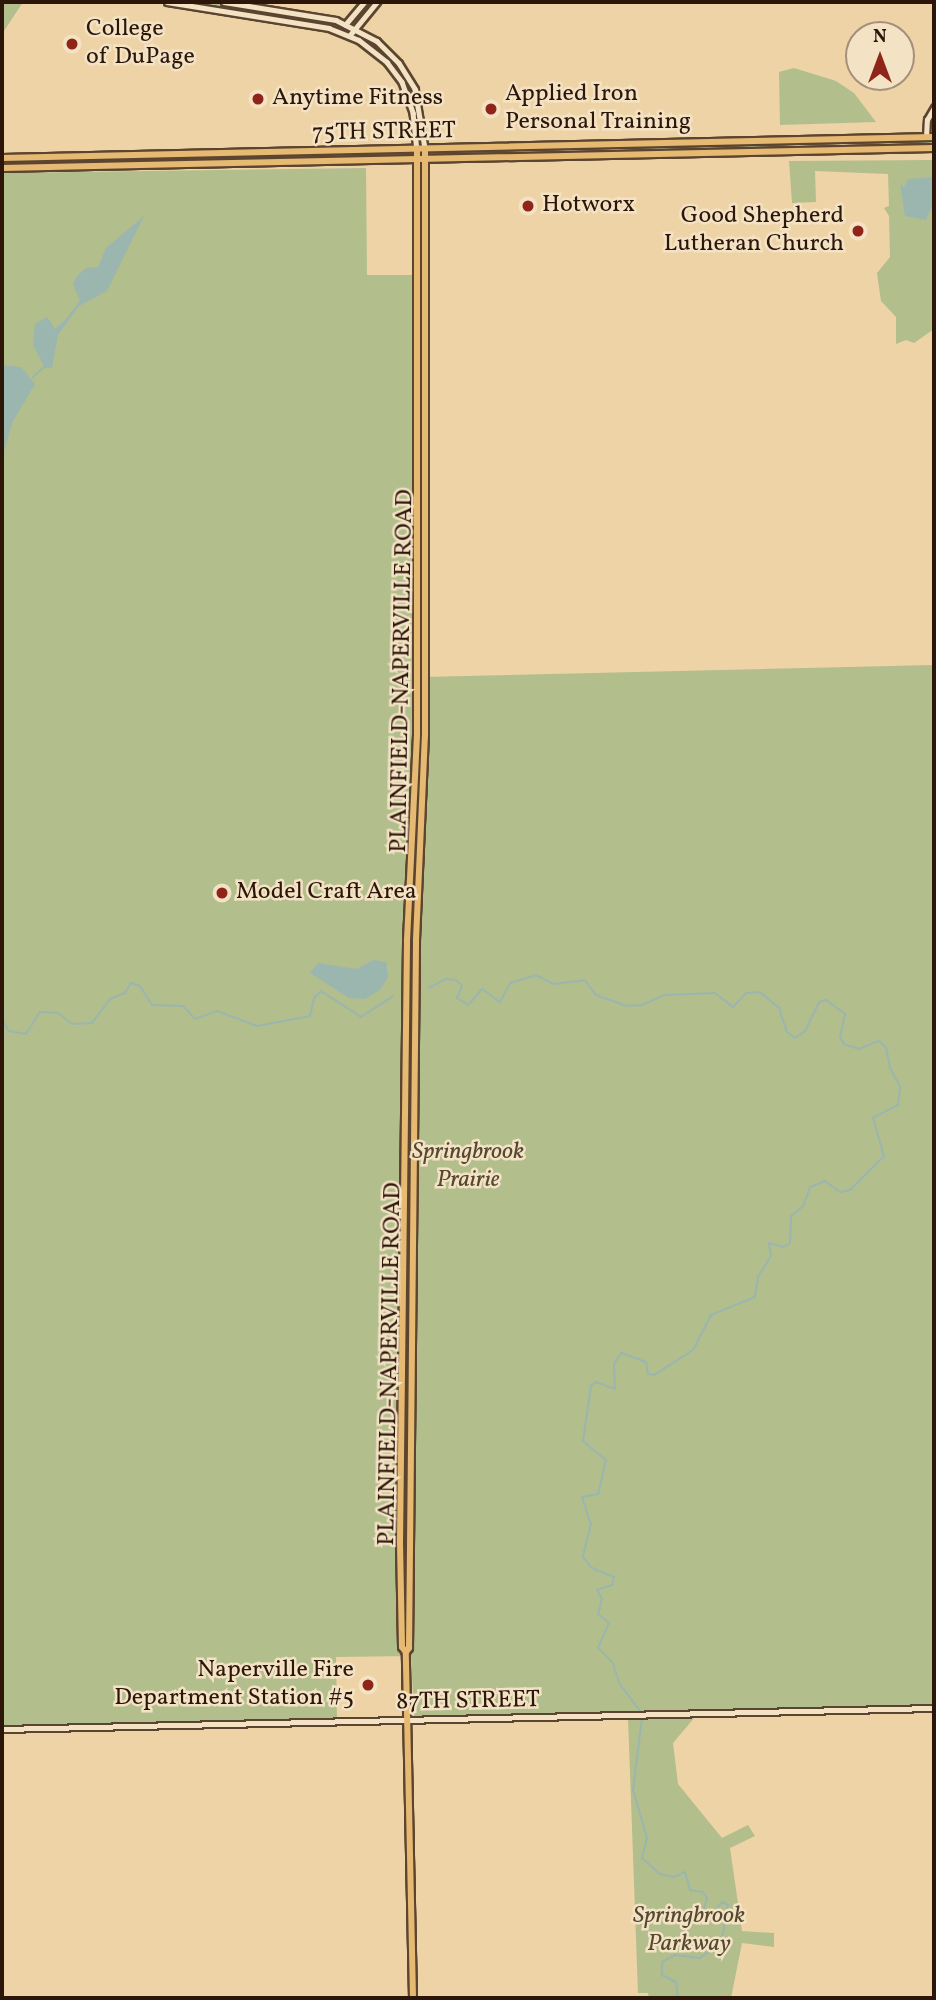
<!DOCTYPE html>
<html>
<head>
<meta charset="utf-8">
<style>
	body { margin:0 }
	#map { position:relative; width:936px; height:2000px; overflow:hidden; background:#eed3a6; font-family:Vollkorn,serif }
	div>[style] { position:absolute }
	.green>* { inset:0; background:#b2be8c }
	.water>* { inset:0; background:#9bb6af }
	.stream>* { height:2px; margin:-1px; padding:0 1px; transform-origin:1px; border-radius:1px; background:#9bb6af }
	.roads { filter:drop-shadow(2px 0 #5c4530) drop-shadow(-2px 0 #5c4530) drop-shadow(0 2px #5c4530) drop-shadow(0 -2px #5c4530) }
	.minor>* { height:4.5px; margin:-2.25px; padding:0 2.25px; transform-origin:2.25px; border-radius:2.25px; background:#f4e2c5 }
	.major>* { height:6px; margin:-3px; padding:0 3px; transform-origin:3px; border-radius:3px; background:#e7ba73 }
	.dots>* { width:19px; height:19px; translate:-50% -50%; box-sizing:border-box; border:4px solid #f4e2c5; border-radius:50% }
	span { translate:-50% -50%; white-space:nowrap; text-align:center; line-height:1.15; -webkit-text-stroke:5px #f4e2c5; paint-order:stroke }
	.poi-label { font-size:24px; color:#2b1609 }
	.left { translate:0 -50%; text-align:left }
	.right { translate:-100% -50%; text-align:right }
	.street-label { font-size:24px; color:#2b1609 }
	.park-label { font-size:24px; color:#544830; font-style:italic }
	.frame { position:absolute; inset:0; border:4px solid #2b1609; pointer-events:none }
	.north { position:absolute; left:845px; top:21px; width:70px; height:70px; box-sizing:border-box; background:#f4e2c5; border:2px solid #a4907a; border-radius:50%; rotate:0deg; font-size:19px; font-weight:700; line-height:28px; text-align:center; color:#2b1609 }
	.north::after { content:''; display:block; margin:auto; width:24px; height:32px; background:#8f2418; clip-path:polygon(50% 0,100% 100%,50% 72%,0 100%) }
</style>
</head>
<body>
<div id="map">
	<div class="green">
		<i style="clip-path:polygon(2px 2px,23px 2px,2px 34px)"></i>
		<i style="clip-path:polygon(188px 2px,211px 2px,328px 21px,340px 25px)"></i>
		<i style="clip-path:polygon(794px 68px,836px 81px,854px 93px,876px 122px,780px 125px,779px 72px)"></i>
		<i style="clip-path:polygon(934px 140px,934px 146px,837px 148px,890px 141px)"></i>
		<i style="clip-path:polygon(787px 144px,780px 150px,588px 154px,673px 147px)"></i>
		<i style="clip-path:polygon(358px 156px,284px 162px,2px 166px,2px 160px)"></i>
		<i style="clip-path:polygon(934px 160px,934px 329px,914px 343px,906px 340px,896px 344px,896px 317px,881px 301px,877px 273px,890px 257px,889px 216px,884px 208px,889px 206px,888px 174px,815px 171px,816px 202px,792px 203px,789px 161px)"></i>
		<i style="clip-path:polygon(366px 168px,367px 275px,414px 275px,420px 677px,420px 473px,423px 677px,934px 665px,934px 1706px,414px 1717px,411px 1656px,336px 1657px,337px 1719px,2px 1728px,2px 173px)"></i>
		<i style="clip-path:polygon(420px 286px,422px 286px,423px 411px,420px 381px)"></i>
		<i style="clip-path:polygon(695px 1717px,673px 1743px,678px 1784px,722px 1838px,748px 1825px,755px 1836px,730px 1848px,742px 1931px,774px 1933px,774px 1947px,742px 1943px,731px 1998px,649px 1998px,648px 1993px,638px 1993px,628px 1718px)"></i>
	</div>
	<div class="water">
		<i style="clip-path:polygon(934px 177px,934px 202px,926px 220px,905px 216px,900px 183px,904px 188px,908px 179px)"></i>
		<i style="clip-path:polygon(144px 216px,107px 291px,79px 306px,58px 335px,52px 368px,45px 368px,33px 345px,35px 324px,47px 317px,55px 329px,67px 318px,80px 300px,73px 285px,76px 277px,86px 268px,98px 267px,106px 248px)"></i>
		<i style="clip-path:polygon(2px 365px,21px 367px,35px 384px,13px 421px,2px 458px)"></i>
		<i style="clip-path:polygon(374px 960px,386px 962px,388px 977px,380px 990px,365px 999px,349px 998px,310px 973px,318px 963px,356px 969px)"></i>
	</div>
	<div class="stream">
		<i style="left:33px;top:377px;width:15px;rotate:-42deg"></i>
		<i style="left:429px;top:988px;width:18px;rotate:-29deg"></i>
		<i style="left:445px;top:979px;width:11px;rotate:5deg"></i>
		<i style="left:456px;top:980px;width:8px;rotate:45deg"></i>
		<i style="left:462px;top:986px;width:13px;rotate:113deg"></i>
		<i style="left:457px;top:998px;width:13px;rotate:32deg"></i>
		<i style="left:468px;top:1005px;width:21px;rotate:-49deg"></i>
		<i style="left:482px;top:989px;width:22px;rotate:36deg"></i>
		<i style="left:500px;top:1002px;width:21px;rotate:-62deg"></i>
		<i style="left:510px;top:983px;width:27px;rotate:-17deg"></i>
		<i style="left:536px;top:975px;width:20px;rotate:27deg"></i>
		<i style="left:554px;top:984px;width:31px;rotate:-7deg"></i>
		<i style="left:585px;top:980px;width:19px;rotate:54deg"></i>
		<i style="left:596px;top:995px;width:33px;rotate:20deg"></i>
		<i style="left:627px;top:1006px;width:15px;rotate:-4deg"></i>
		<i style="left:642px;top:1005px;width:24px;rotate:-24deg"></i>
		<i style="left:664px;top:995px;width:51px;rotate:-2.2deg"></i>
		<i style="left:715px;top:993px;width:23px;rotate:38deg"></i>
		<i style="left:733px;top:1007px;width:19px;rotate:-47deg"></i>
		<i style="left:746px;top:993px;width:14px;rotate:-4deg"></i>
		<i style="left:760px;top:992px;width:25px;rotate:40deg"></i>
		<i style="left:779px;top:1008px;width:25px;rotate:72deg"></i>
		<i style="left:787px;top:1032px;width:10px;rotate:37deg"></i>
		<i style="left:795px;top:1038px;width:12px;rotate:-35deg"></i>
		<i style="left:805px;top:1031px;width:32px;rotate:-64deg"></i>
		<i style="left:819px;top:1002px;width:7px;rotate:-16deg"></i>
		<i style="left:826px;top:1000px;width:24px;rotate:36deg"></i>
		<i style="left:845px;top:1014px;width:24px;rotate:102deg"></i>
		<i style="left:840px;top:1037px;width:8px;rotate:60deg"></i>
		<i style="left:844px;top:1044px;width:16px;rotate:18deg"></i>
		<i style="left:859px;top:1049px;width:22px;rotate:-22deg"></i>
		<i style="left:879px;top:1041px;width:9px;rotate:41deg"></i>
		<i style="left:886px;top:1047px;width:21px;rotate:79deg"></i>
		<i style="left:890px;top:1068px;width:21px;rotate:62deg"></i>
		<i style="left:900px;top:1087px;width:18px;rotate:96deg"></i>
		<i style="left:898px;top:1105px;width:28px;rotate:153deg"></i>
		<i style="left:873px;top:1118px;width:40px;rotate:74deg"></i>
		<i style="left:884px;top:1156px;width:48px;rotate:135deg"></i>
		<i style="left:850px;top:1190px;width:10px;rotate:169deg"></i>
		<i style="left:840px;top:1192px;width:19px;rotate:-144deg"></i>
		<i style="left:825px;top:1181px;width:16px;rotate:158deg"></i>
		<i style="left:810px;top:1187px;width:20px;rotate:110deg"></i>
		<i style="left:803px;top:1206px;width:16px;rotate:140deg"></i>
		<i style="left:791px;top:1216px;width:27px;rotate:92deg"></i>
		<i style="left:790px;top:1243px;width:8px;rotate:150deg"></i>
		<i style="left:783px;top:1247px;width:15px;rotate:-164deg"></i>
		<i style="left:769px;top:1243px;width:13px;rotate:81deg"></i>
		<i style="left:771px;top:1256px;width:25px;rotate:122deg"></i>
		<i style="left:758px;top:1277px;width:20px;rotate:99deg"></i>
		<i style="left:755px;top:1297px;width:48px;rotate:157.8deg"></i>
		<i style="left:711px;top:1315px;width:39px;rotate:117deg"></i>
		<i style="left:693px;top:1350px;width:46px;rotate:147.3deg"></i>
		<i style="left:654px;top:1375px;width:6px;rotate:-171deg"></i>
		<i style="left:648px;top:1374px;width:12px;rotate:-99deg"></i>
		<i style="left:646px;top:1362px;width:27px;rotate:-160deg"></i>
		<i style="left:621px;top:1353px;width:13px;rotate:122deg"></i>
		<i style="left:614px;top:1364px;width:25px;rotate:88deg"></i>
		<i style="left:615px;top:1389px;width:20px;rotate:-160deg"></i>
		<i style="left:596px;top:1382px;width:6px;rotate:141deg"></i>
		<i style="left:591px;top:1386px;width:56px;rotate:98.3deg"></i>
		<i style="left:583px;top:1441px;width:30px;rotate:40deg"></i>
		<i style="left:606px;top:1460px;width:35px;rotate:103deg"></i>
		<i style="left:598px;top:1494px;width:16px;rotate:169deg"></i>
		<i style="left:582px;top:1497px;width:28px;rotate:72deg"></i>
		<i style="left:591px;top:1524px;width:34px;rotate:104deg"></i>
		<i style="left:583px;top:1557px;width:14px;rotate:51deg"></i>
		<i style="left:592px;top:1568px;width:24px;rotate:22deg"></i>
		<i style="left:614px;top:1577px;width:8px;rotate:104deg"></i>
		<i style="left:612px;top:1585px;width:16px;rotate:162deg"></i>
		<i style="left:597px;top:1590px;width:10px;rotate:61deg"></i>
		<i style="left:602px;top:1599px;width:16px;rotate:105deg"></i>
		<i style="left:598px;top:1614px;width:14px;rotate:39deg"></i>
		<i style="left:609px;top:1623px;width:27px;rotate:114deg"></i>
		<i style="left:598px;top:1648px;width:21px;rotate:45deg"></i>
		<i style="left:613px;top:1663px;width:21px;rotate:73deg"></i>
		<i style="left:619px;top:1683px;width:36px;rotate:53deg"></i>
		<i style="left:2px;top:1020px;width:13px;rotate:58deg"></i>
		<i style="left:9px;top:1031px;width:17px;rotate:10deg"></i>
		<i style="left:26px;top:1034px;width:26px;rotate:-58deg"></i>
		<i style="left:40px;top:1012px;width:18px;rotate:3deg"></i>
		<i style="left:58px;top:1013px;width:18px;rotate:38deg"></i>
		<i style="left:72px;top:1024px;width:20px;rotate:-3deg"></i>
		<i style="left:92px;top:1023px;width:30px;rotate:-53deg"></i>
		<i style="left:110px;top:999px;width:16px;rotate:-22deg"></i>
		<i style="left:125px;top:993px;width:12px;rotate:-59deg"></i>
		<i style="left:131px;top:983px;width:9px;rotate:18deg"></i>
		<i style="left:140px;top:986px;width:22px;rotate:58deg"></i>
		<i style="left:152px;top:1005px;width:31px;rotate:2deg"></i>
		<i style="left:183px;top:1006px;width:18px;rotate:47deg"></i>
		<i style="left:195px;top:1019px;width:23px;rotate:-20deg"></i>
		<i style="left:217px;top:1011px;width:43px;rotate:20.6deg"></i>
		<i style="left:257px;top:1026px;width:54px;rotate:-10.7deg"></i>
		<i style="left:310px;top:1016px;width:18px;rotate:-77deg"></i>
		<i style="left:314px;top:998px;width:10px;rotate:-45deg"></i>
		<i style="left:321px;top:991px;width:48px;rotate:33deg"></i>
		<i style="left:361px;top:1017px;width:38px;rotate:-33deg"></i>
		<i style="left:642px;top:1717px;width:74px;rotate:97deg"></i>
		<i style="left:633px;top:1790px;width:50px;rotate:73.7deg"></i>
		<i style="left:647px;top:1838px;width:21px;rotate:104deg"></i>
		<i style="left:642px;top:1858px;width:24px;rotate:42deg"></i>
		<i style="left:660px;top:1874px;width:14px;rotate:12deg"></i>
		<i style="left:674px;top:1877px;width:12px;rotate:-24deg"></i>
		<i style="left:685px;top:1872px;width:19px;rotate:74deg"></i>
		<i style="left:690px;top:1890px;width:13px;rotate:9deg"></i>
		<i style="left:703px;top:1892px;width:7px;rotate:56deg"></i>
		<i style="left:707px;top:1898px;width:20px;rotate:108deg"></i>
		<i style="left:701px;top:1917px;width:10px;rotate:-6deg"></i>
		<i style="left:711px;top:1916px;width:18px;rotate:-52deg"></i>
		<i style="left:722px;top:1902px;width:7px;rotate:27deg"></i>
		<i style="left:728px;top:1905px;width:34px;rotate:100deg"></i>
		<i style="left:722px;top:1938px;width:11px;rotate:128deg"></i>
		<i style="left:715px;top:1947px;width:19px;rotate:144deg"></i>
		<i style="left:700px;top:1958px;width:25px;rotate:-173deg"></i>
		<i style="left:675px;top:1955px;width:15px;rotate:152deg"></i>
		<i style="left:662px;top:1962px;width:13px;rotate:90deg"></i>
		<i style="left:662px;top:1975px;width:16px;rotate:27deg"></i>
		<i style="left:676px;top:1982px;width:16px;rotate:83deg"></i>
	</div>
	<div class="roads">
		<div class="minor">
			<i style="left:167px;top:2px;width:164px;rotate:9.1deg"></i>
			<i style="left:329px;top:28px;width:32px;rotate:22deg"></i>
			<i style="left:359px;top:40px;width:36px;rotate:38deg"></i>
			<i style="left:387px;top:62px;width:25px;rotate:53deg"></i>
			<i style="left:402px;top:82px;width:33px;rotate:70deg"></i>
			<i style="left:413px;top:113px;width:38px;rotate:84deg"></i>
			<i style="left:224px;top:2px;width:113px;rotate:9.1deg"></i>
			<i style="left:336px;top:20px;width:46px;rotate:27.1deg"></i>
			<i style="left:377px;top:41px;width:31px;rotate:45deg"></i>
			<i style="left:399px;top:63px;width:31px;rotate:58deg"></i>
			<i style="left:415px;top:89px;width:60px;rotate:80.4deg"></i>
			<i style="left:345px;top:25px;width:30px;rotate:-50deg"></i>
			<i style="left:350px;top:35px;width:43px;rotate:-50.7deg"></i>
			<i style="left:926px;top:137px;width:17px;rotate:-87deg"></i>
			<i style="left:927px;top:120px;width:14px;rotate:-60deg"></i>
			<i style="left:2px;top:1729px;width:932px;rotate:-1.29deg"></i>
		</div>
		<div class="major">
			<i style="left:2px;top:158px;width:932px;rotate:-1.29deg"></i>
			<i style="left:2px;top:168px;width:932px;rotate:-1.23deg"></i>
			<i style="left:406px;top:1652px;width:6px;rotate:-129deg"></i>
			<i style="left:402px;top:1647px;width:105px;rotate:-91.1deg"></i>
			<i style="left:400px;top:1542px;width:602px;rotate:-89.33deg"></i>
			<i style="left:407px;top:940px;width:205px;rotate:-87.2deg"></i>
			<i style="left:417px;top:735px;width:583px;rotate:-90deg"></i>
			<i style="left:413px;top:1998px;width:346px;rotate:-91.2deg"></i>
			<i style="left:406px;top:1652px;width:5px;rotate:-53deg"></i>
			<i style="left:409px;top:1648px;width:708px;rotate:-89.43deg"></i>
			<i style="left:416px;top:940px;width:205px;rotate:-87.5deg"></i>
			<i style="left:425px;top:735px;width:583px;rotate:-90deg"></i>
		</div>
	</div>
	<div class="dots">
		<i style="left:72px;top:44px;background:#8f2418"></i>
		<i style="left:258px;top:99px;background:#8f2418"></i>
		<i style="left:491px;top:109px;background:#8f2418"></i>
		<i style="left:528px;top:206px;background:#8f2418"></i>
		<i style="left:858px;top:231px;background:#8f2418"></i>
		<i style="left:222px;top:893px;background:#8f2418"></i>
		<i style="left:368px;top:1685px;background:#8f2418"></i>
	</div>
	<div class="poi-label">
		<span class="left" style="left:86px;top:44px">College<br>of DuPage</span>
		<span class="left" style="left:505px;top:109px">Applied Iron<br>Personal Training</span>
		<span class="left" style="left:272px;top:99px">Anytime Fitness</span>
		<span class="left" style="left:542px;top:206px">Hotworx</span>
		<span class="right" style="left:844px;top:231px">Good Shepherd<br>Lutheran Church</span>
		<span class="left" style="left:236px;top:893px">Model Craft Area</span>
		<span class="right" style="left:354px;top:1685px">Naperville Fire<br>Department Station #5</span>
	</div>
	<div class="street-label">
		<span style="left:384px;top:133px;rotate:-1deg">75TH STREET</span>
		<span style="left:403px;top:671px;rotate:-89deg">PLAINFIELD-NAPERVILLE ROAD</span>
		<span style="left:391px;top:1364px;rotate:-89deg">PLAINFIELD-NAPERVILLE ROAD</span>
		<span style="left:468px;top:1702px;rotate:-1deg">87TH STREET</span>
	</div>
	<div class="park-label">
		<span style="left:468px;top:1167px">Springbrook<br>Prairie</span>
		<span style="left:689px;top:1931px">Springbrook<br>Parkway</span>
	</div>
	<div class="frame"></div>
	<div class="north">N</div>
</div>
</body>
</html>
